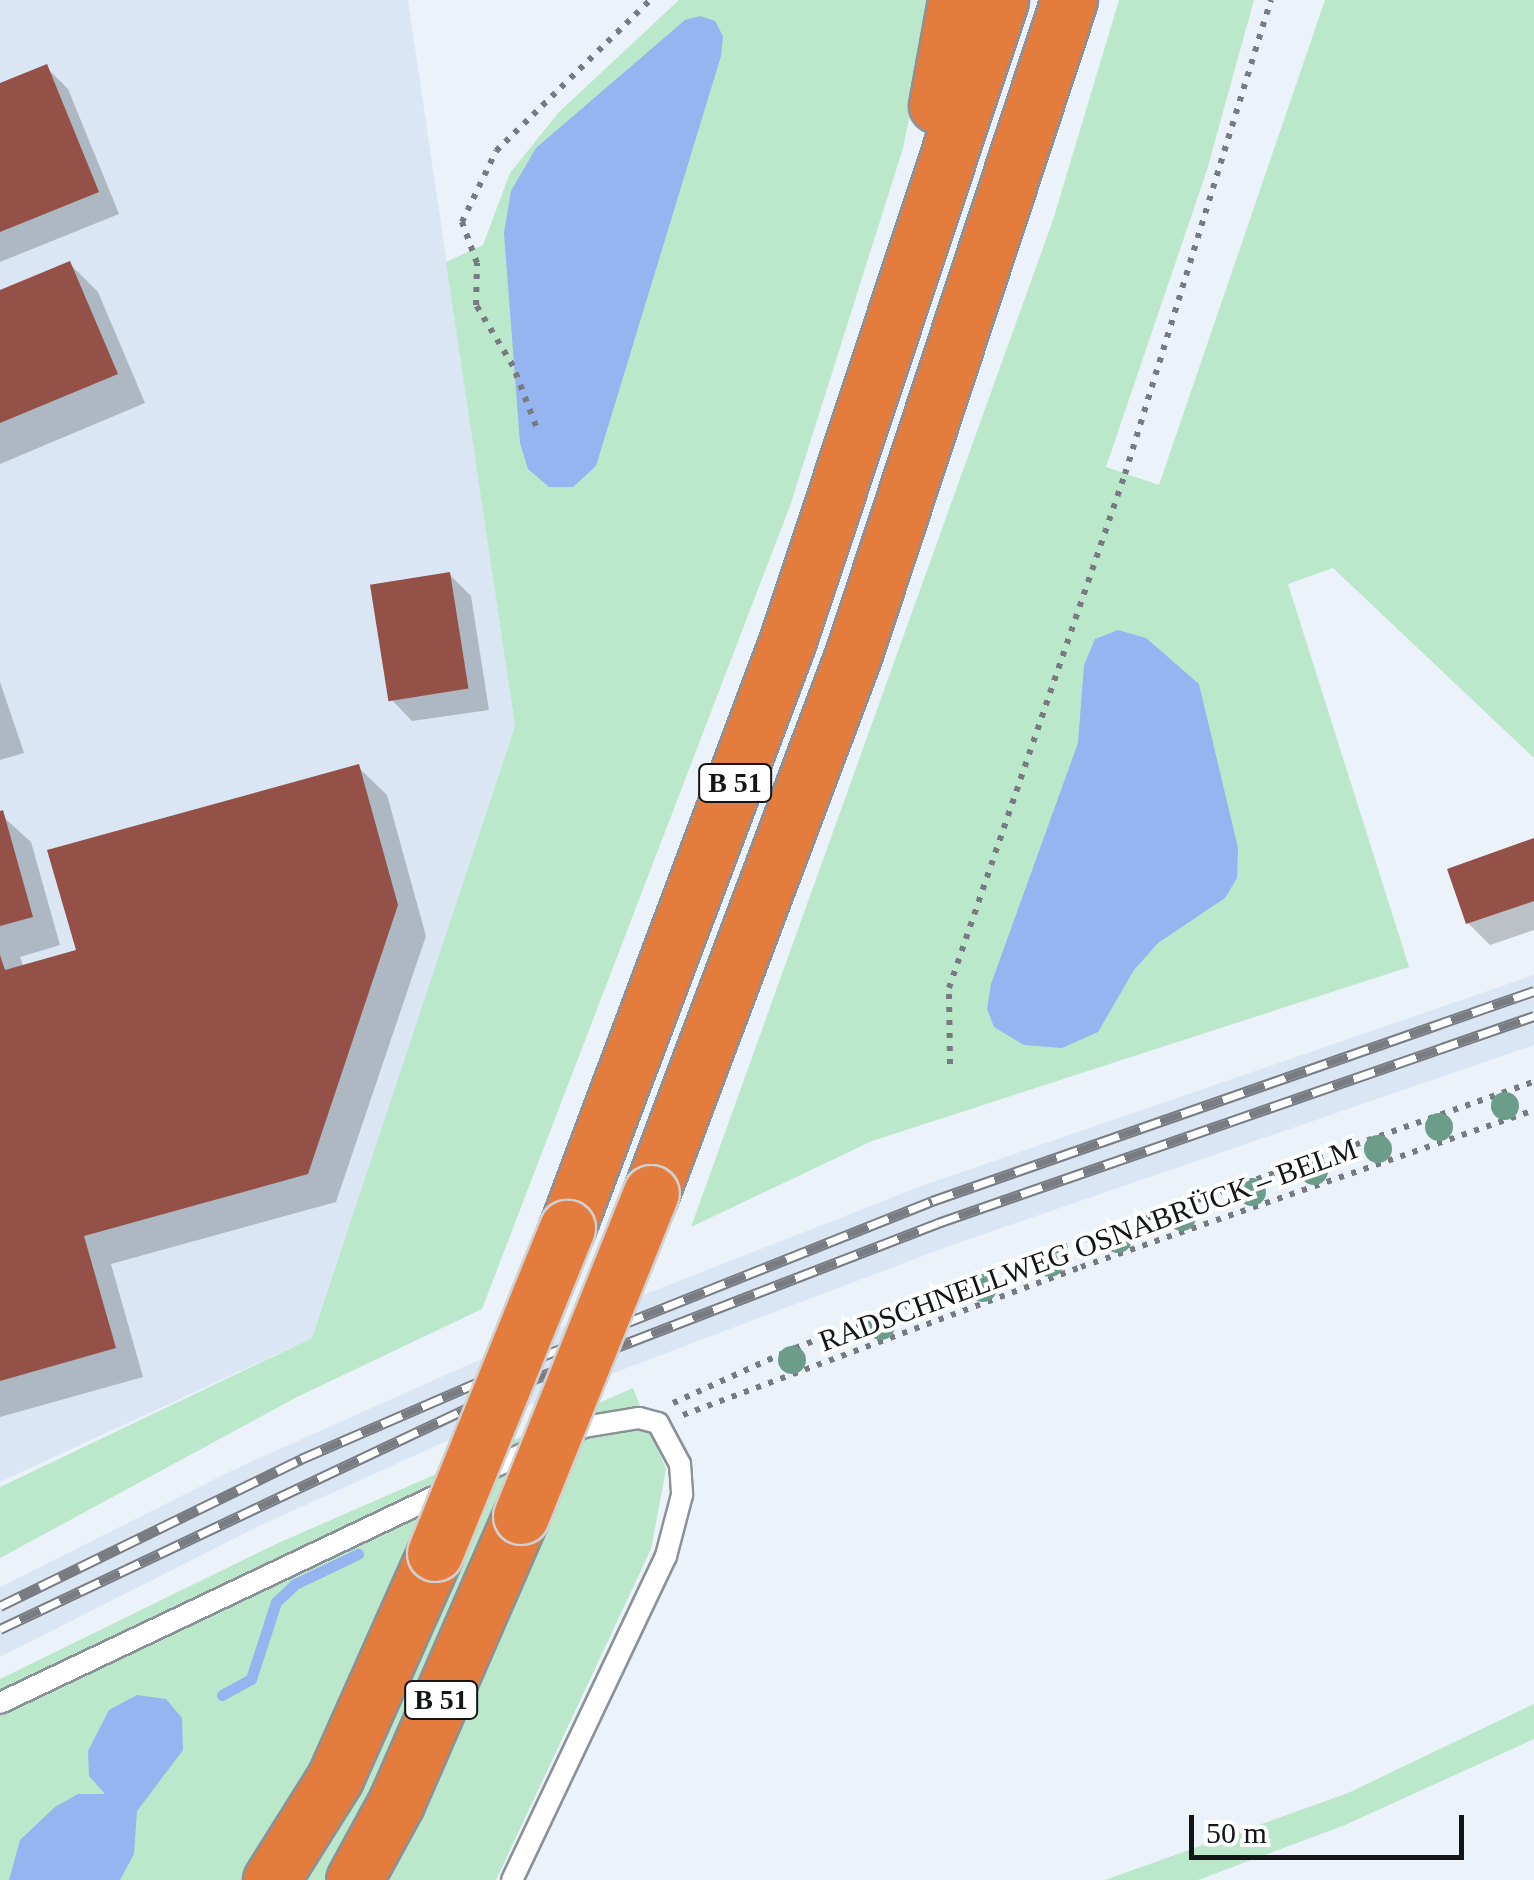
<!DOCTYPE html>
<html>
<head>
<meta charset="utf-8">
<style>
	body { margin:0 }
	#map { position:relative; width:1534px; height:1880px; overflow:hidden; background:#ebf2fa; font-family:"Times New Roman",serif }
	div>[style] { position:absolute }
	.built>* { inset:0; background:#dae6f4 }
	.green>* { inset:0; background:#bbe8ca }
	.water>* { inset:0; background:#96b4ef }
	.shadow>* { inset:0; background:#0003 }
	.stream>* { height:11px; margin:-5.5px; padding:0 5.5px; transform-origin:5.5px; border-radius:5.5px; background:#96b4ef }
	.building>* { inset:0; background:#945147; transform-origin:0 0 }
	.path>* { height:6px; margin-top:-3px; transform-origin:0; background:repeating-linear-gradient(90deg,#777b81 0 5px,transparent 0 13px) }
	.roads { filter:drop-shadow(2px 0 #8b9198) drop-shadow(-2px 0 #8b9198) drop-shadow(0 2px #8b9198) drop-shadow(0 -2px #8b9198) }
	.service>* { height:20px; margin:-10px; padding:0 10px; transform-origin:10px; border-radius:10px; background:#fff }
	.trunk>* { height:55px; margin:-27.5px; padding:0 27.5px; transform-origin:27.5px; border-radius:27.5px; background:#e37c3c }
	.rail>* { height:11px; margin-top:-5.5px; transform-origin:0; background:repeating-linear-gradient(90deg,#fff 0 22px,#797d83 0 44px); box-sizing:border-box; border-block:2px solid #797d83 }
	.bridges { filter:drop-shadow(2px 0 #d0d0d1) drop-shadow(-2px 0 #d0d0d1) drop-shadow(0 2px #d0d0d1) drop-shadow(0 -2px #d0d0d1) }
	.trunk-bridge>* { height:55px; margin:-27.5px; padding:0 27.5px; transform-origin:27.5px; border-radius:27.5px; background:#e37c3c }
	.trees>* { width:28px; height:28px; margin:-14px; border-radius:50%; background:#6c9d8b }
	span { translate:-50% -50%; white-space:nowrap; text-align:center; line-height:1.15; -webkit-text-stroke:8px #fff; paint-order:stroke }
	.shield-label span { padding:2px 8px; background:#fff; border:2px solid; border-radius:8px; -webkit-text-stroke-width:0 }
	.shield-label { font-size:28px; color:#131518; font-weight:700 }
	.street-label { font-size:30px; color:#131518 }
	.scale { position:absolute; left:1189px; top:1815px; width:275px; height:45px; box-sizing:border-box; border:5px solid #131518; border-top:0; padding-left:12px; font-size:30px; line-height:35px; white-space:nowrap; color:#131518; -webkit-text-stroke:8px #fff; paint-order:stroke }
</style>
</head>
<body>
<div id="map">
	<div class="built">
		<i style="clip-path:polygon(0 0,408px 0,515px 726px,312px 1338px,0 1482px)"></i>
		<i style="clip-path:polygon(1534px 975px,1534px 1045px,949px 1246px,511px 1412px,259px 1526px,0 1657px,0 1587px,233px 1470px,497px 1352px,927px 1184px)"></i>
	</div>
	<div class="green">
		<i style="clip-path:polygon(679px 0,934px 0,903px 148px,790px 506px,482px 1309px,297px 1397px,0 1558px,0 1487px,312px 1338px,515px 726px,446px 262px,483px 245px,510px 173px,559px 112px)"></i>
		<i style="clip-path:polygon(1119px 0,1254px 0,1207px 170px,1106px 467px,1159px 485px,1325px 0,1534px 0,1534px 758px,1333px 568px,1288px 584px,1409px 967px,872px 1141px,691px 1227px,1053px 220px)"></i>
		<i style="clip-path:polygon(633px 1388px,666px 1469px,651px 1549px,496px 1880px,0 1880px,0 1679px,276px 1544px)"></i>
		<i style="clip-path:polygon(1534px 1704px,1534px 1739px,1345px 1825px,1198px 1880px,1105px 1880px,1348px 1793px)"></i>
	</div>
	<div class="water">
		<i style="clip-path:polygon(700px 16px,715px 21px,723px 36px,721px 56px,596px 466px,573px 487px,549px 487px,528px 469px,520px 443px,504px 233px,511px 191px,536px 148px,685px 20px)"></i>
		<i style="clip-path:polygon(1118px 630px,1146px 638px,1199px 684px,1238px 848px,1237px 878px,1225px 898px,1158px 943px,1134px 970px,1098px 1032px,1062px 1048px,1024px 1045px,994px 1027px,987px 1009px,991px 984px,1078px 743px,1084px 665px,1095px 639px)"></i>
		<i style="clip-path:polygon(137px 1695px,166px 1699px,182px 1718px,183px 1750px,137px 1811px,134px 1854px,120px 1880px,9px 1880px,20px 1840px,55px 1807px,78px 1794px,105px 1794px,89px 1776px,88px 1751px,109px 1710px)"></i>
	</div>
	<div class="shadow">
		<i style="clip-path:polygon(46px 67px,68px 89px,119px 214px,0 262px,0 86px)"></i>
		<i style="clip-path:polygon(70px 264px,98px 292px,145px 403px,0 464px,0 293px)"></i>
		<i style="clip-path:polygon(449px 574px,471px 596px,489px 710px,412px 721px,391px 699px)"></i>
		<i style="clip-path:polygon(0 682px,24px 753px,0 760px)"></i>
		<i style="clip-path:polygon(358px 767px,387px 795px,426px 936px,336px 1202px,111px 1264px,143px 1377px,0 1417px,0 814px,31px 842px,60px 945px,20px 957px,24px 968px,79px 952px)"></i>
		<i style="clip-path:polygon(1534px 841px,1534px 930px,1490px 945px,1468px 923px)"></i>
	</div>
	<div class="stream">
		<i style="left:222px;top:1695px;width:33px;rotate:-29deg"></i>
		<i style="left:251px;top:1679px;width:81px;rotate:-72deg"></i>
		<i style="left:276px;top:1602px;width:26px;rotate:-43deg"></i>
		<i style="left:295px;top:1584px;width:70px;rotate:-25.5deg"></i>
	</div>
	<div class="building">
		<i style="clip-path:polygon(47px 64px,99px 192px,0 232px,0 83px)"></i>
		<i style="clip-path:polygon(70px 261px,118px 374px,0 423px,0 290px)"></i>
		<i style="left:450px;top:572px;width:118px;height:81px;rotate:81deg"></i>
		<i style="clip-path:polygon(359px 764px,398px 905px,308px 1174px,84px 1236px,116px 1348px,0 1381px,0 955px,5px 970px,76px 950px,47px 850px)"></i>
		<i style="clip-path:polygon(3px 810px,33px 917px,0 926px,0 811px)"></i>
		<i style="clip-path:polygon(1534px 838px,1534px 901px,1466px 924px,1447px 869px)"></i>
	</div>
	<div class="path">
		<i style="left:536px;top:426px;width:64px;rotate:-111deg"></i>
		<i style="left:513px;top:366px;width:71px;rotate:-121.2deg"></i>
		<i style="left:476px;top:305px;width:42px;rotate:-88.6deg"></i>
		<i style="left:477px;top:263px;width:44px;rotate:-110.1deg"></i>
		<i style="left:462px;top:222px;width:79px;rotate:-64.4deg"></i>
		<i style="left:496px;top:151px;width:216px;rotate:-44.4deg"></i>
		<i style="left:950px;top:1064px;width:76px;rotate:-90.8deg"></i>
		<i style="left:949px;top:988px;width:543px;rotate:-71.1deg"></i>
		<i style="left:1125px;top:474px;width:496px;rotate:-72.9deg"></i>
		<i style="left:673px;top:1403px;width:134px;rotate:-24.3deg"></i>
		<i style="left:795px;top:1348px;width:297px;rotate:-20.5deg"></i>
		<i style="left:1073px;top:1244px;width:489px;rotate:-19.4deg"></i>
		<i style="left:683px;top:1415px;width:425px;rotate:-20.4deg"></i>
		<i style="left:1081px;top:1267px;width:479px;rotate:-19.1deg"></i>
	</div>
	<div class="roads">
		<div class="service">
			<i style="left:480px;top:1473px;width:114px;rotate:-23.9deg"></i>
			<i style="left:584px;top:1427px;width:56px;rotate:-9.3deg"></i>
			<i style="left:639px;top:1418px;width:20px;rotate:15deg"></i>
			<i style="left:658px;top:1423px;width:47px;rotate:61.8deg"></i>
			<i style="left:680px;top:1464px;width:31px;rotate:86deg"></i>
			<i style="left:682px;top:1495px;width:63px;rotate:104.7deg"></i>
			<i style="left:666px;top:1556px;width:359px;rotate:115.4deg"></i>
			<i style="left:0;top:1703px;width:498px;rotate:-25.4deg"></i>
		</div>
		<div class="trunk">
			<i style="left:937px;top:105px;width:107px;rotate:-79.7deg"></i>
			<i style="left:651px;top:1193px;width:577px;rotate:-69.4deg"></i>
			<i style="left:854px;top:653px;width:687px;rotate:-71.78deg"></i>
			<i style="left:567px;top:1228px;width:628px;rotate:-69.4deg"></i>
			<i style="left:788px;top:640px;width:674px;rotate:-71.67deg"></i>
			<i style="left:271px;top:1880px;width:120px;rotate:-57.9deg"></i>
			<i style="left:335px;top:1778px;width:246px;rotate:-66deg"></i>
			<i style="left:354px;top:1880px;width:88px;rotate:-61.4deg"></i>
			<i style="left:396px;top:1803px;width:313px;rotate:-66.5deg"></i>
		</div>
	</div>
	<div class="rail">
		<i style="left:0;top:1606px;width:335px;rotate:-26deg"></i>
		<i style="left:301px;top:1459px;width:217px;rotate:-23.4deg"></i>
		<i style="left:500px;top:1373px;width:465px;rotate:-21.7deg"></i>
		<i style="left:932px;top:1201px;width:638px;rotate:-19.23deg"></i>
		<i style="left:0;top:1629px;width:562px;rotate:-25.29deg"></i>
		<i style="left:508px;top:1389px;width:461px;rotate:-21.1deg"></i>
		<i style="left:938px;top:1223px;width:631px;rotate:-19.15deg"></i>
	</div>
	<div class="bridges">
		<div class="trunk-bridge">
			<i style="left:521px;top:1516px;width:348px;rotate:-68.1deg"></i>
			<i style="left:435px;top:1553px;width:351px;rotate:-67.9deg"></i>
		</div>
	</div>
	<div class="trees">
		<i style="left:1505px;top:1106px"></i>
		<i style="left:1439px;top:1127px"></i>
		<i style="left:1378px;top:1149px"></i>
		<i style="left:1314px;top:1171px"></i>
		<i style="left:1252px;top:1192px"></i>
		<i style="left:1182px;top:1217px"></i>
		<i style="left:1118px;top:1239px"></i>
		<i style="left:1050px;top:1263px"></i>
		<i style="left:983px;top:1288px"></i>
		<i style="left:881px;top:1326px"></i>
		<i style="left:792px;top:1360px"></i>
	</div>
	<div class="shield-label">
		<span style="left:735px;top:783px">B 51</span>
		<span style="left:441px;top:1700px">B 51</span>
	</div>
	<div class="street-label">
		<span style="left:1088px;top:1245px;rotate:-20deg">RADSCHNELLWEG OSNABRÜCK – BELM</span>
	</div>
	<div class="scale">50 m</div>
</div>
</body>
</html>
